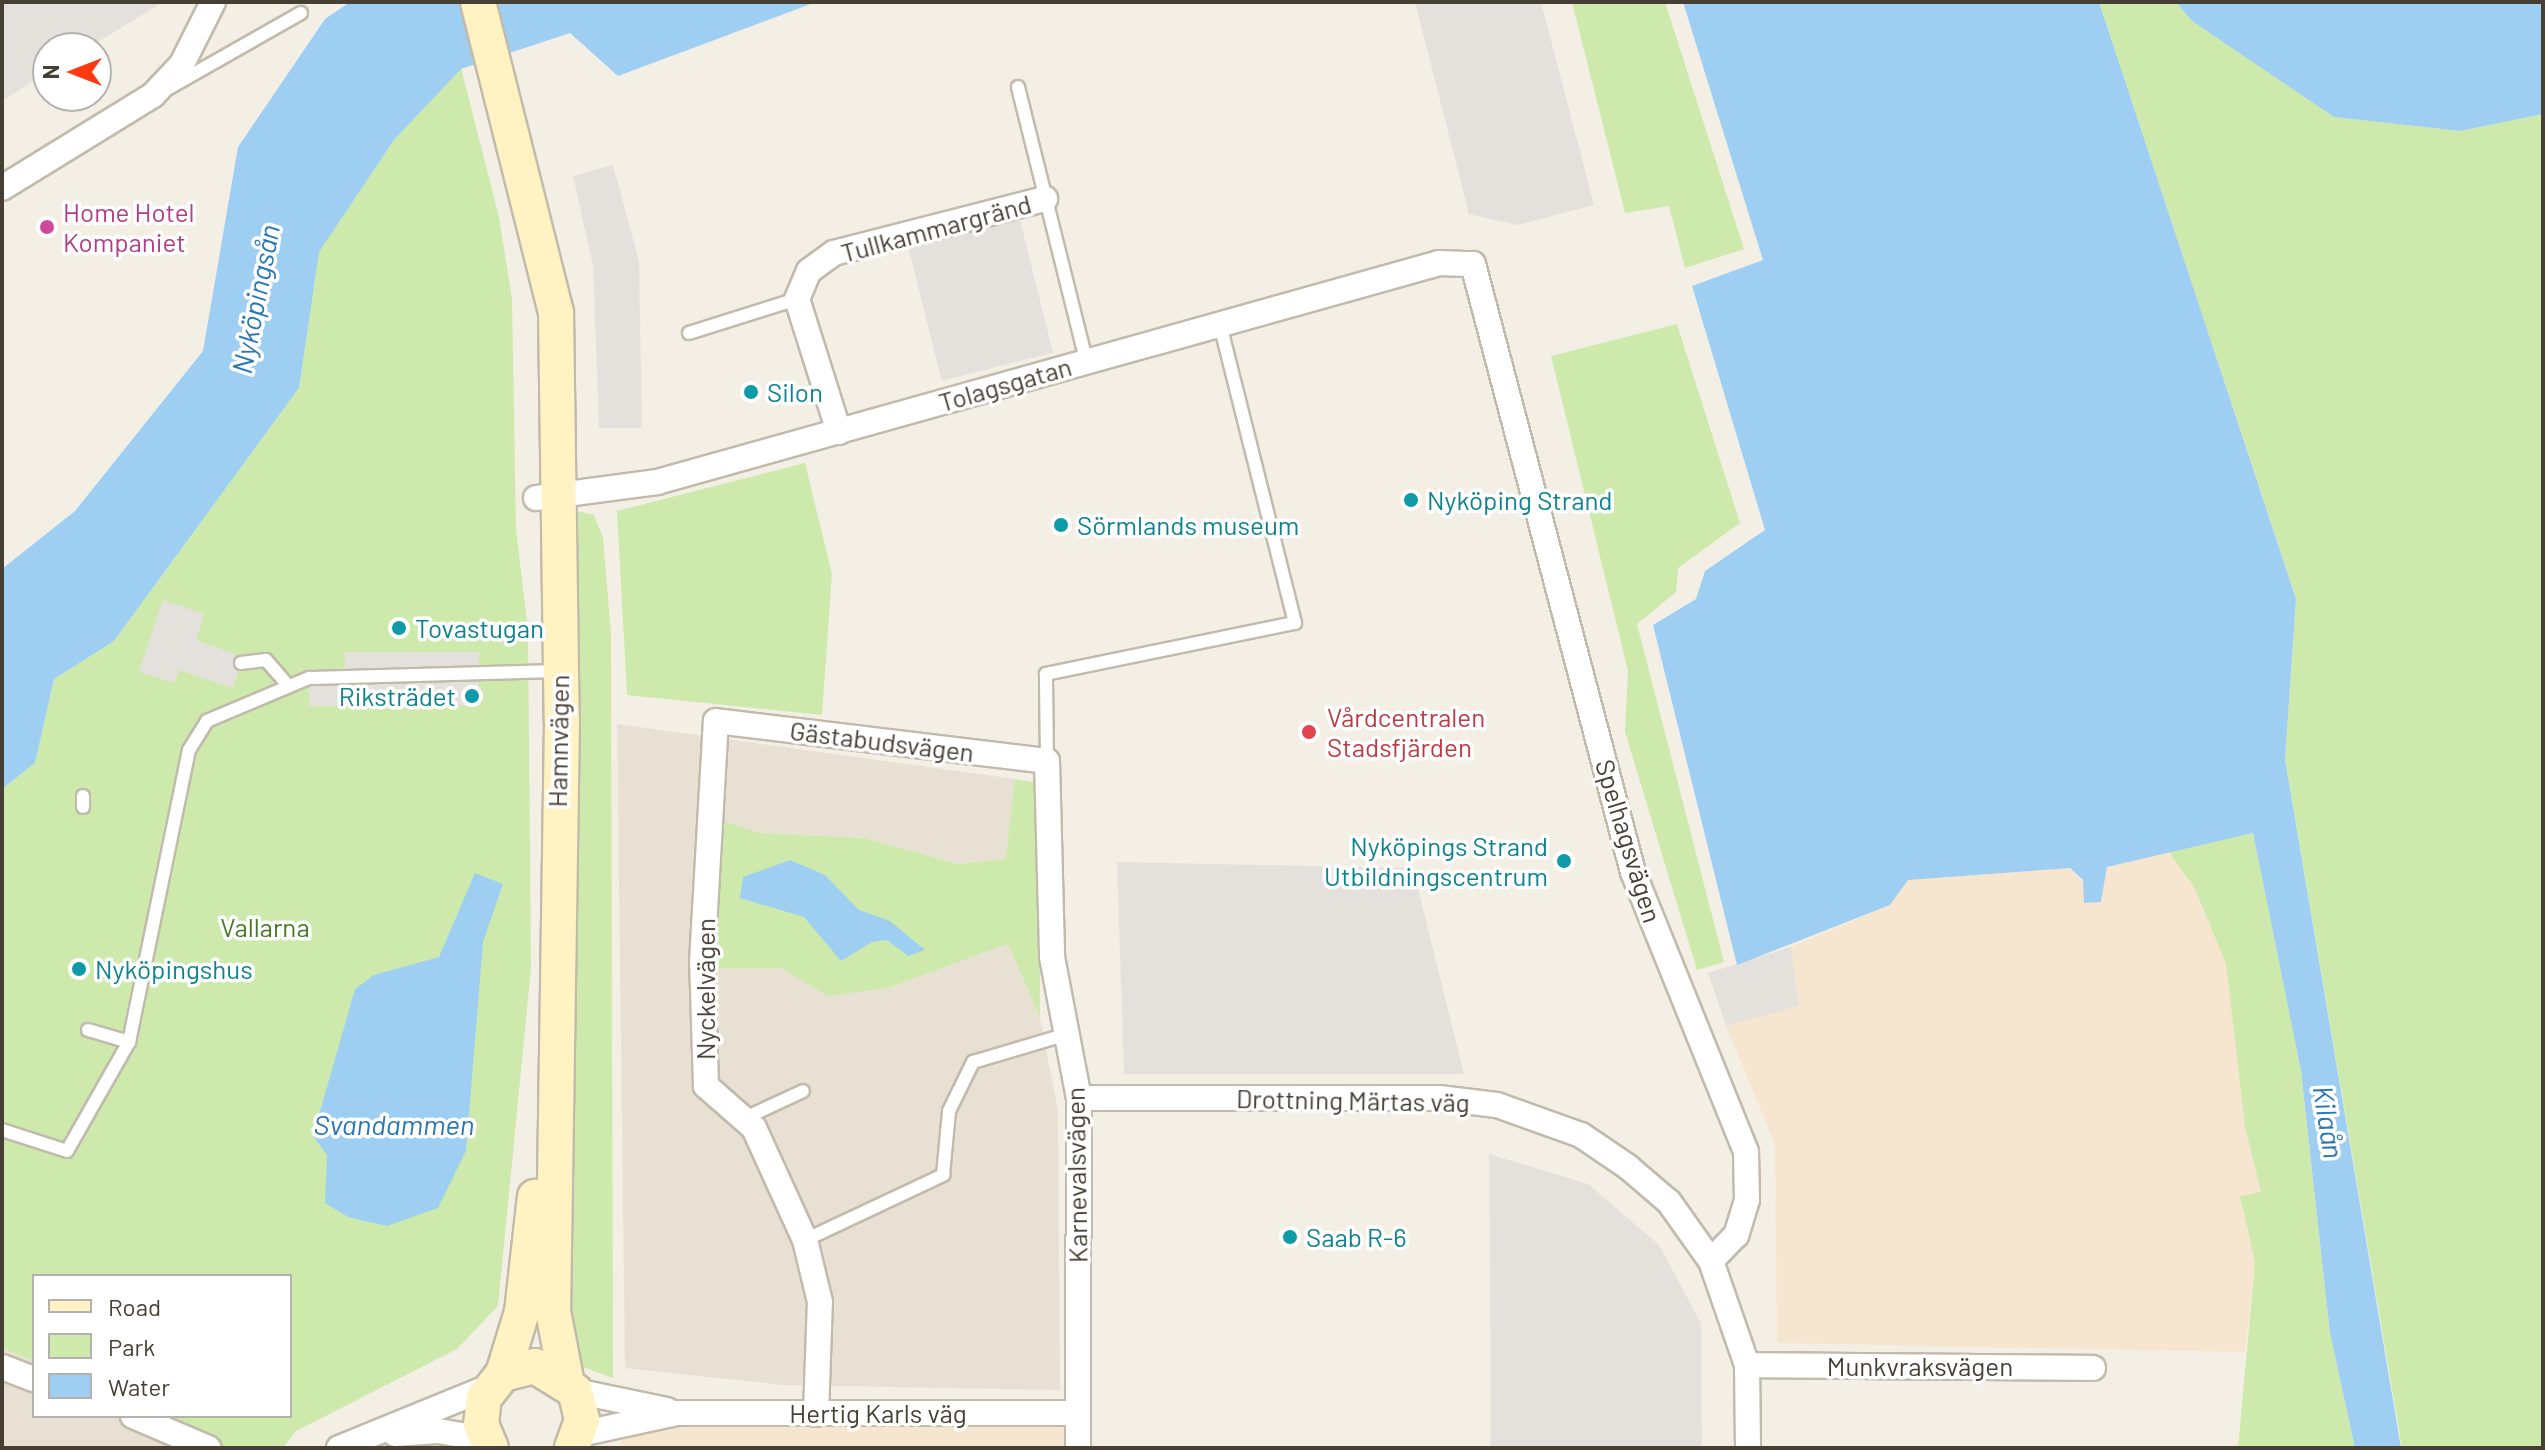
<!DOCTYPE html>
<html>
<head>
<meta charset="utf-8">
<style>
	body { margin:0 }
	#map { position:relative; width:2545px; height:1450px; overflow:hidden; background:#f3efe5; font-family:Barlow,sans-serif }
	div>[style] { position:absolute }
	.residential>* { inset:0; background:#e8e1d3 }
	.commercial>* { inset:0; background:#f7e6cf }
	.green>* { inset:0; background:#cdeaac }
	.parking>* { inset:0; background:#e4e1dd; transform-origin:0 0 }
	.water>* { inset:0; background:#9ecff3 }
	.roads { filter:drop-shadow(2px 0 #c2baaa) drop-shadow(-2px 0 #c2baaa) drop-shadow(0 2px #c2baaa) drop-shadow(0 -2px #c2baaa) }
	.lane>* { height:12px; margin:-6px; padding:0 6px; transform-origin:6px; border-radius:6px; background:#fff }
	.street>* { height:24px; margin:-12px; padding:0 12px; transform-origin:12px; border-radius:12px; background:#fff }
	.secondary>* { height:34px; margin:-17px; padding:0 17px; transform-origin:17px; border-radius:17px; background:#fff2c3 }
	.dots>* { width:22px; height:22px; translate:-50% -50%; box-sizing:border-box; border:4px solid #fff; border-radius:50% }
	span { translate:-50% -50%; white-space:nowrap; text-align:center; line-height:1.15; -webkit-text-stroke:7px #fff; paint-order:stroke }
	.hotel-label { font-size:26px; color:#b23c85 }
	.left { translate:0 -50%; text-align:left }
	.street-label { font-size:26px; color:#463f34 }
	.culture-label { font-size:26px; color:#0d838f }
	.right { translate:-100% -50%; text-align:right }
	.health-label { font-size:26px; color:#be3a42 }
	.park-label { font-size:26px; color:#447a25 }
	.water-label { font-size:28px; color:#2978b6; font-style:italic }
	.frame { position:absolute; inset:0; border:4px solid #463f34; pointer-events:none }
	.legend { position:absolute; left:32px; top:1274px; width:260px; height:144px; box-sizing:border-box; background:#fff; border:2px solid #b5b2ae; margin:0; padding:10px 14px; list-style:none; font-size:24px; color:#463f34 }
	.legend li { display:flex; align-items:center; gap:16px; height:40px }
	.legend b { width:40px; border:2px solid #b5b2ae }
	.north { position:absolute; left:32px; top:32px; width:80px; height:80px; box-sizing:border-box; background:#fff; border:2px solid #b5b2ae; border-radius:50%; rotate:270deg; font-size:22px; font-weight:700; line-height:32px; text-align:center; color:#463f34 }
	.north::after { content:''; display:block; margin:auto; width:28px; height:36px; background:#ff3910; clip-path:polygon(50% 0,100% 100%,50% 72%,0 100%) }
</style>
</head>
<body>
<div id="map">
	<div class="residential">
		<i style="clip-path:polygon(617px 724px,1015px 779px,1007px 859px,958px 864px,865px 838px,760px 833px,723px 821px,716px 967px,781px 968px,818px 983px,888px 988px,1008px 944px,1040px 1018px,1058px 1111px,1060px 1390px,782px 1385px,625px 1368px)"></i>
		<i style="clip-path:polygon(2px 1348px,34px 1361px,34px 1416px,168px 1416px,227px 1448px,2px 1448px)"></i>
	</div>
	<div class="commercial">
		<i style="clip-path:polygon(2169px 852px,2195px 889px,2226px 964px,2245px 1127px,2261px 1193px,2240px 1197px,2255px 1262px,2245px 1352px,1777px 1343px,1775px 1144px,1726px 1026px,1799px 1006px,1791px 947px,1890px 905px,1908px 880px,2070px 868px,2101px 901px,2107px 867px)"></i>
		<i style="clip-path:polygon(665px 1412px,798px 1425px,1066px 1427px,1066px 1448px,620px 1448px,620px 1421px)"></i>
	</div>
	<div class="green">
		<i style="clip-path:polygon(1572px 2px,1665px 2px,1744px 249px,1685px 268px,1669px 206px,1625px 213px)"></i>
		<i style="clip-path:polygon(2099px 2px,2176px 2px,2192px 21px,2335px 117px,2460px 131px,2543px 114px,2543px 1448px,2402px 1448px,2285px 759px,2296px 599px)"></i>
		<i style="clip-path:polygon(461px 68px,499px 217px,512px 299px,516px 529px,528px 631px,531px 968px,498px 1306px,457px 1349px,296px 1431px,283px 1448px,227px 1448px,168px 1416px,290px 1416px,290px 1276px,34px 1276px,34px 1361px,2px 1348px,2px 789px,35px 763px,54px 679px,114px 641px,299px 388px,318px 252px,394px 140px)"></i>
		<i style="clip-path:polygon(1677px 324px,1740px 523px,1678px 568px,1676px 592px,1637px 624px,1724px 962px,1697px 970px,1625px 732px,1628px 671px,1551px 356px)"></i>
		<i style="clip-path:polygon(805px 463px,832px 574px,822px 715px,627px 695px,617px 511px)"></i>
		<i style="clip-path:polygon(573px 510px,594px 515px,603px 538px,611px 634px,613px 1378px,583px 1367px,566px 1345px)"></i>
		<i style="clip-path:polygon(1015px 779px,1039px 783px,1040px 1018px,1008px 944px,888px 988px,828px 996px,781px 968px,716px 968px,723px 821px,760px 833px,865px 838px,958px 864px,1006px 859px)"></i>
		<i style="clip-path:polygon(2253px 833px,2301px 1071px,2330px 1333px,2355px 1448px,2238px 1448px,2255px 1262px,2240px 1196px,2261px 1192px,2245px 1127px,2226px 964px,2195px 889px,2169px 852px)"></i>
	</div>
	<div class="parking">
		<i style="clip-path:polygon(2px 2px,163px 2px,88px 48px,48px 48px,48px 72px,2px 101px)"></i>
		<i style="clip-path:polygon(1415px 2px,1541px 2px,1594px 205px,1517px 225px,1469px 214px)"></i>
		<i style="clip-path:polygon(613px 165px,639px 261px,642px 428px,599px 428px,593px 266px,573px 176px)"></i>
		<i style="left:1019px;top:216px;width:141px;height:115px;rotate:76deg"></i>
		<i style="clip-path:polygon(163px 600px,204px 614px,196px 640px,243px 657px,233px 688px,179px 670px,174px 683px,139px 672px)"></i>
		<i style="clip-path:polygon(345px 652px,479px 652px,479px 706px,309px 706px,309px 678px,344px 678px)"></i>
		<i style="clip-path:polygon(1117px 862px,1413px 868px,1464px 1074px,1124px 1074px)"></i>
		<i style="clip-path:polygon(1791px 947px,1799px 1006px,1726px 1026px,1708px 973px)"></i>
		<i style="clip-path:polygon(1489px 1154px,1588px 1184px,1659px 1245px,1701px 1323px,1702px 1448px,1491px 1448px)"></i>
	</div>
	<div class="water">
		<i style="clip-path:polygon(350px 2px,816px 2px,618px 76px,570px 33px,461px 69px,394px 140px,319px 252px,299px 388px,114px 641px,54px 679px,35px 763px,2px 789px,2px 569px,75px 511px,203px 351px,238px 147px,325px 19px)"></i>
		<i style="clip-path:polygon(1683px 2px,2099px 2px,2296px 599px,2285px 759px,2401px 1448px,2355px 1448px,2330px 1333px,2301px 1071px,2253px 833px,2107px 867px,2101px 902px,2084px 903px,2083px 880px,2070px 868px,1908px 880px,1890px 905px,1737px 965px,1653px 625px,1696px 599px,1705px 571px,1765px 530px,1692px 286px,1763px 260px)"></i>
		<i style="clip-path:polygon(2176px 2px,2543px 2px,2543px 114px,2460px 131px,2334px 117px,2192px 21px)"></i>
		<i style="clip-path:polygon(790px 860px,825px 875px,859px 910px,890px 921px,925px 950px,908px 956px,887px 940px,872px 942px,841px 961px,804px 917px,740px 898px,743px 877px)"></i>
		<i style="clip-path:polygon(475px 873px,503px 884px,483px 942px,466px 1151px,438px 1208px,387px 1226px,348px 1217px,325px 1203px,327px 1155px,313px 1136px,355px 989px,374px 975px,439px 957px)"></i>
	</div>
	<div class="roads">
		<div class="lane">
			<i style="left:1018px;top:87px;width:281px;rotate:76deg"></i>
			<i style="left:167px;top:89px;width:154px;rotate:-29.6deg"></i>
			<i style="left:689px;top:333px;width:113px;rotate:-17.5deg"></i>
			<i style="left:241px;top:663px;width:25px;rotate:-7deg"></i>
			<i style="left:266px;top:660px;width:29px;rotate:49deg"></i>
			<i style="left:1047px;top:761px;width:87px;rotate:-90.7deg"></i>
			<i style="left:1046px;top:674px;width:254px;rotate:-11.6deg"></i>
			<i style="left:1295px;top:623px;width:308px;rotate:-104.1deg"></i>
			<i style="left:83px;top:807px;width:11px;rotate:-90deg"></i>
			<i style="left:88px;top:1030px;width:43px;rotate:16.3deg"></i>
			<i style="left:743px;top:1119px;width:66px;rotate:-25deg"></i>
			<i style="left:2px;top:1130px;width:68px;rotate:17.9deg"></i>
			<i style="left:67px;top:1151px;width:125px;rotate:-60.4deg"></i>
			<i style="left:129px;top:1042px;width:298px;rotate:-78.4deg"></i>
			<i style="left:189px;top:750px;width:34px;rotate:-58deg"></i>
			<i style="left:207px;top:721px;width:111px;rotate:-22.9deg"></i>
			<i style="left:309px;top:678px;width:250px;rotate:-1.6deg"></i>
			<i style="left:805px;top:1240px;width:153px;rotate:-25.2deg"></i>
			<i style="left:943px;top:1175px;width:64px;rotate:-84.6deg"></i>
			<i style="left:949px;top:1111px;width:55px;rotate:-63.9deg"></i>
			<i style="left:973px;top:1062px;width:95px;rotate:-16.5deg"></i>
		</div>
		<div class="street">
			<i style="left:2px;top:188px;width:177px;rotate:-31.6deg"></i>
			<i style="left:153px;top:95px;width:42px;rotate:-46.9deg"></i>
			<i style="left:182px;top:64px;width:69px;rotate:-63.4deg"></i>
			<i style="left:839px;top:432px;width:139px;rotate:-107.5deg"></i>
			<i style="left:797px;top:299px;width:30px;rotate:-67deg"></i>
			<i style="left:809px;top:271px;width:31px;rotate:-36deg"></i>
			<i style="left:834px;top:253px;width:218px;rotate:-14.4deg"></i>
			<i style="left:536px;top:498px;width:122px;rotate:-7.5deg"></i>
			<i style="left:657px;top:482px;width:812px;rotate:-15.64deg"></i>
			<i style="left:1439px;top:263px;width:34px;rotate:2deg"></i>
			<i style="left:1473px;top:264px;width:629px;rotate:75.26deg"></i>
			<i style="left:1633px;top:872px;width:302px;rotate:68deg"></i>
			<i style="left:1746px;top:1152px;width:48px;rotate:88.8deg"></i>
			<i style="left:1747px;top:1200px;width:37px;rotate:107deg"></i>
			<i style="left:1736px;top:1235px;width:36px;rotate:134deg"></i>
			<i style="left:1711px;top:1261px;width:110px;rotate:70.9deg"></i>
			<i style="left:1747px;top:1365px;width:83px;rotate:89.3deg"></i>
			<i style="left:1079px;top:1098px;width:360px"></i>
			<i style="left:1439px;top:1098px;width:58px;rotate:6.9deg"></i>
			<i style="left:1497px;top:1105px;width:89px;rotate:19.7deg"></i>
			<i style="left:1581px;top:1135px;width:57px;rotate:34.2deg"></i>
			<i style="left:1628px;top:1167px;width:54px;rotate:40.5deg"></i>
			<i style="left:1669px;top:1202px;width:72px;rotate:54.6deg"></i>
			<i style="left:1747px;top:1365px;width:346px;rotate:0.5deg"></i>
			<i style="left:2px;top:1367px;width:34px;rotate:21deg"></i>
			<i style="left:575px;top:1391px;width:94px;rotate:11.7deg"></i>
			<i style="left:816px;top:1414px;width:112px;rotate:-88deg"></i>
			<i style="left:820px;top:1302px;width:64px;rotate:-103.6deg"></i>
			<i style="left:805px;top:1240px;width:123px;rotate:-114.5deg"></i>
			<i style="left:754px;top:1128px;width:64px;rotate:-138.8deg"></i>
			<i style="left:706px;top:1086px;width:124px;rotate:-91.8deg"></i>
			<i style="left:702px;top:962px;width:241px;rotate:-86.7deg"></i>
			<i style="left:716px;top:721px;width:333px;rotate:6.9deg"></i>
			<i style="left:1047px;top:761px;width:196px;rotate:88.5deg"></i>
			<i style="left:1052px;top:957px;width:144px;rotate:79.2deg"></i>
			<i style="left:1079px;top:1098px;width:350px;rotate:90.2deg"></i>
			<i style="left:133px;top:1416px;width:82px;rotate:23.1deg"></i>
			<i style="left:395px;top:1434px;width:43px;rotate:-4deg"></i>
			<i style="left:438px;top:1431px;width:48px;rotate:9.7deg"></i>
			<i style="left:580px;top:1434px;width:99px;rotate:-12.2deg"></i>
			<i style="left:677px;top:1413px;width:401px"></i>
			<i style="left:339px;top:1448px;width:164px;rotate:-22.2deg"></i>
		</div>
		<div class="secondary">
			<i style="left:478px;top:2px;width:320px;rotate:75.9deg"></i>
			<i style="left:556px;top:312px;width:409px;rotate:89.2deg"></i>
			<i style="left:562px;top:721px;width:590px;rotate:90.87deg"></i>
			<i style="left:553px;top:1311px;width:69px;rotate:79.2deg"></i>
			<i style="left:503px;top:1374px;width:65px;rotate:-73deg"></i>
			<i style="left:522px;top:1312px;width:116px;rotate:-83.6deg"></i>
			<i style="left:491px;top:1448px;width:25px;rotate:-113deg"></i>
			<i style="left:481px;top:1425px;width:27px;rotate:-84deg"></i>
			<i style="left:484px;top:1398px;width:31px;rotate:-52deg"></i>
			<i style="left:503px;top:1374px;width:33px;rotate:-14deg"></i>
			<i style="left:535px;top:1366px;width:47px;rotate:32deg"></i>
			<i style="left:575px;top:1391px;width:30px;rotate:76deg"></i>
			<i style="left:582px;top:1420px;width:30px;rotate:110deg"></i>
		</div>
	</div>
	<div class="dots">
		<i style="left:47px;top:227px;background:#d1479c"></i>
		<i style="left:751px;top:392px;background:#0f9aa8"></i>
		<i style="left:1411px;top:500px;background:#0f9aa8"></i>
		<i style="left:1061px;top:525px;background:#0f9aa8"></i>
		<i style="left:399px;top:628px;background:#0f9aa8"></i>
		<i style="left:472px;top:696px;background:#0f9aa8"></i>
		<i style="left:1309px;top:732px;background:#e0444e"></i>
		<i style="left:1564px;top:861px;background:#0f9aa8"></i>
		<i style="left:79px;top:969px;background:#0f9aa8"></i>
		<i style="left:1290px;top:1237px;background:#0f9aa8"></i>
	</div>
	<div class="hotel-label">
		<span class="left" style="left:63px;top:227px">Home Hotel<br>Kompaniet</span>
	</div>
	<div class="street-label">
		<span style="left:936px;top:228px;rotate:-15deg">Tullkammargränd</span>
		<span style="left:1005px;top:384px;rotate:-16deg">Tolagsgatan</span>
		<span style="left:558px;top:741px;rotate:-89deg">Hamnvägen</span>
		<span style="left:882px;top:741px;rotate:7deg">Gästabudsvägen</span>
		<span style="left:1629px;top:841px;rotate:73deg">Spelhagsvägen</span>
		<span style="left:705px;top:989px;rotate:-90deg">Nyckelvägen</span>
		<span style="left:1353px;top:1100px;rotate:1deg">Drottning Märtas väg</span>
		<span style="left:1076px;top:1175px;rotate:-91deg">Karnevalsvägen</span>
		<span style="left:1920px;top:1366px">Munkvraksvägen</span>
		<span style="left:878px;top:1413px">Hertig Karls väg</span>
	</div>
	<div class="culture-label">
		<span class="left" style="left:767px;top:392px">Silon</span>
		<span class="left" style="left:1427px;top:500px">Nyköping Strand</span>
		<span class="left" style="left:1077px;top:525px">Sörmlands museum</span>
		<span class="left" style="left:415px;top:628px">Tovastugan</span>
		<span class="right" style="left:456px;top:696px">Riksträdet</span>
		<span class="right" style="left:1548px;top:861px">Nyköpings Strand<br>Utbildningscentrum</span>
		<span class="left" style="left:95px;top:969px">Nyköpingshus</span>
		<span class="left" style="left:1306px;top:1237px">Saab R-6</span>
	</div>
	<div class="health-label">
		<span class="left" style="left:1327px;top:732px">Vårdcentralen<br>Stadsfjärden</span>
	</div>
	<div class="park-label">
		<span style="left:265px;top:927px">Vallarna</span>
	</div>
	<div class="water-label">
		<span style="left:255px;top:299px;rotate:-79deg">Nyköpingsån</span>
		<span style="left:2329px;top:1122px;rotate:81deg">Kilaån</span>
		<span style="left:394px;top:1124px">Svandammen</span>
	</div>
	<div class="frame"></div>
	<ul class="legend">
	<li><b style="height:10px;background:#fff2c3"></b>Road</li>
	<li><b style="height:22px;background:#cdeaac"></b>Park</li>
	<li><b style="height:22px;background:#9ecff3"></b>Water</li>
	</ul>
	<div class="north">N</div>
</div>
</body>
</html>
